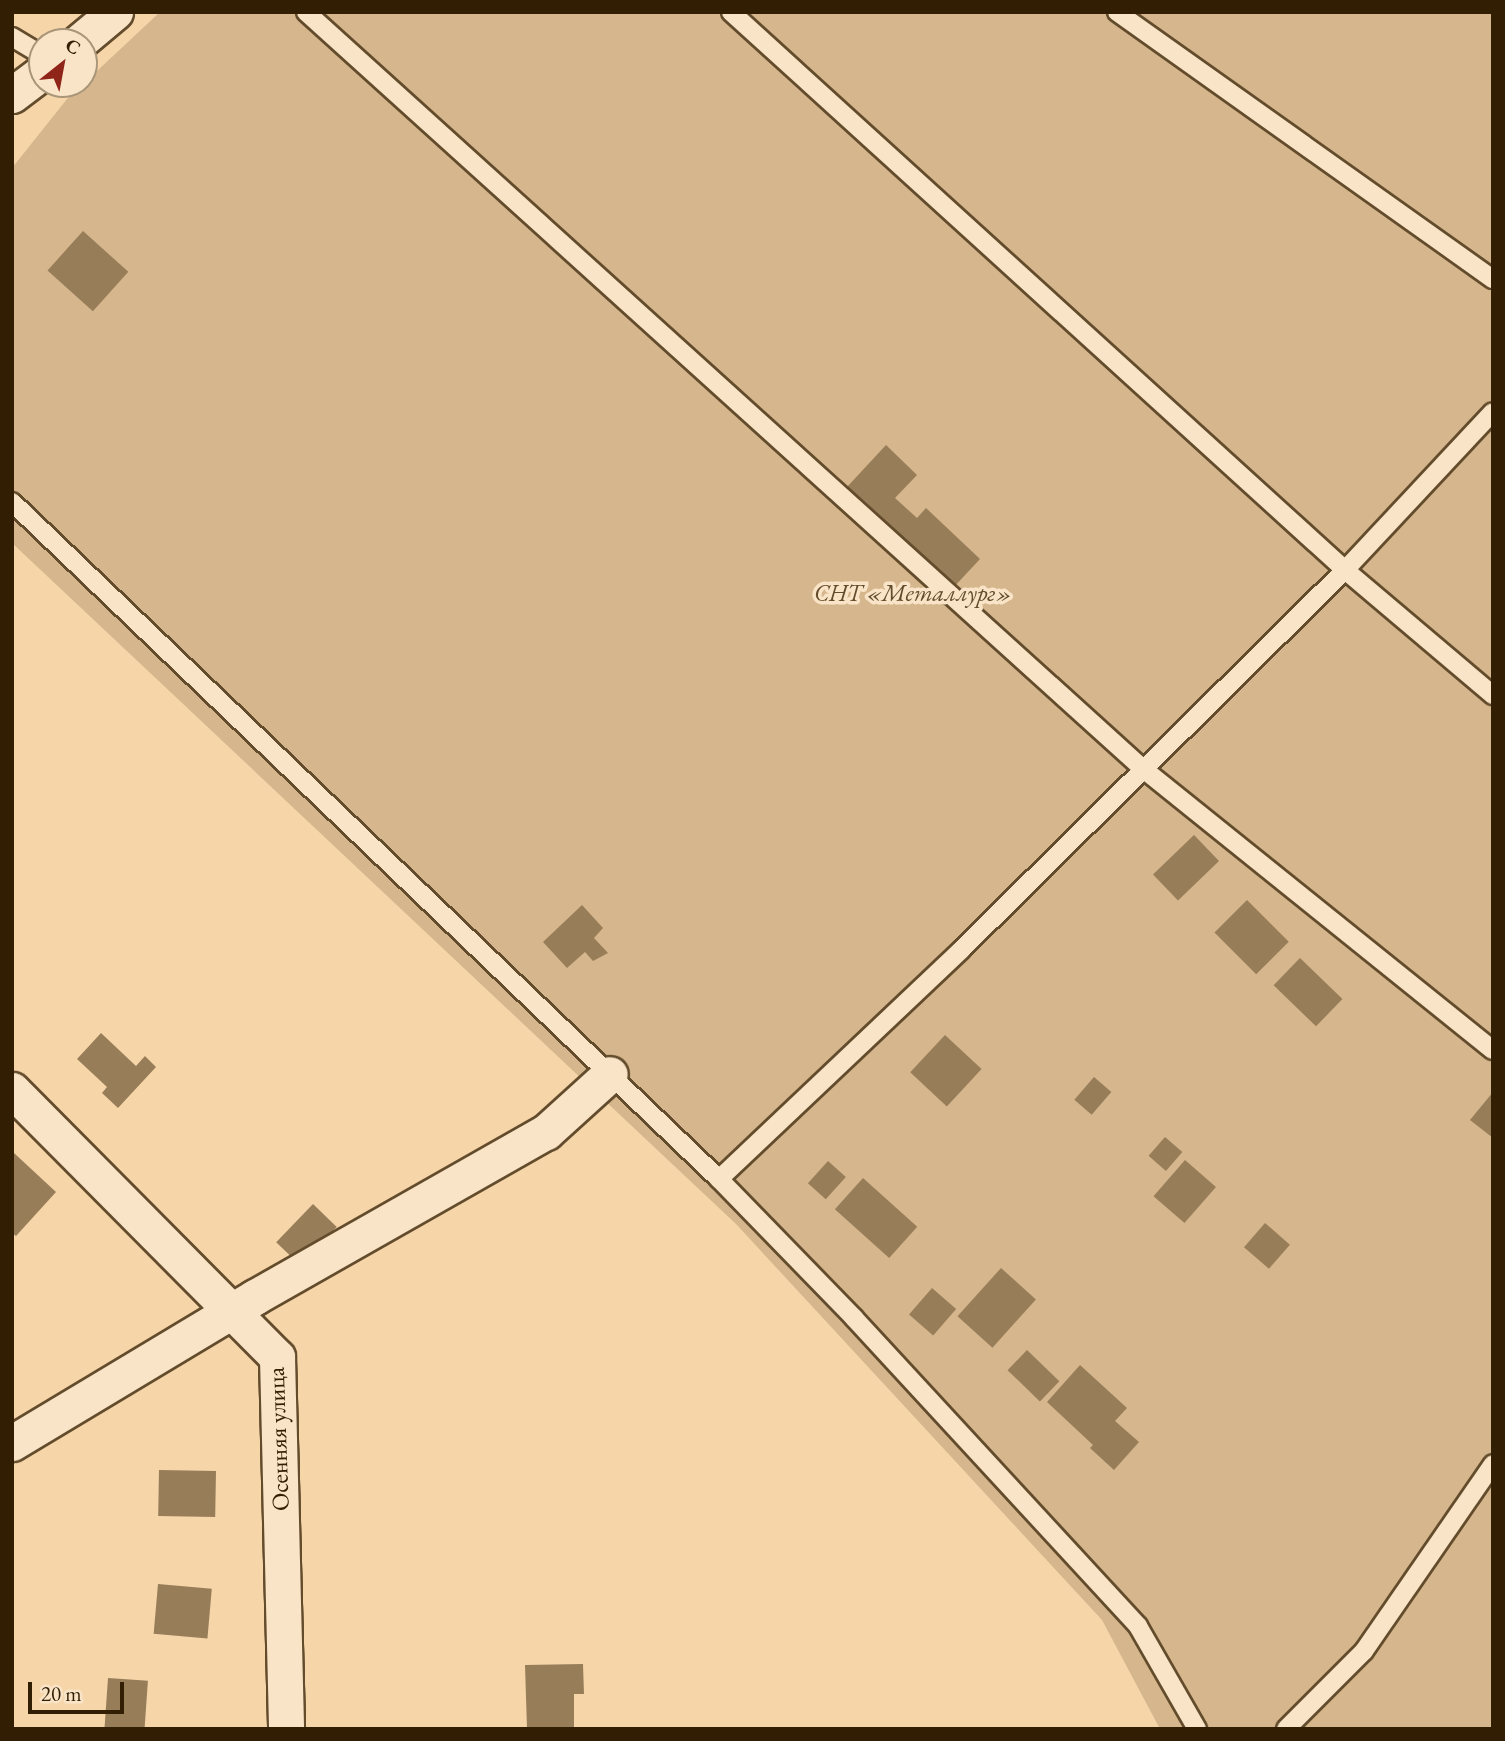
<!DOCTYPE html>
<html>
<head>
<meta charset="utf-8">
<style>
	body { margin:0 }
	#map { position:relative; width:1505px; height:1741px; overflow:hidden; background:#f6d5a9; font-family:"EB Garamond",serif }
	div>[style] { position:absolute }
	.green>* { inset:0; background:#d5b68d }
	.building>* { inset:0; background:#987d59; transform-origin:0 0 }
	.roads { filter:drop-shadow(2px 0 #634c2c) drop-shadow(-2px 0 #634c2c) drop-shadow(0 2px #634c2c) drop-shadow(0 -2px #634c2c) }
	.lane>* { height:18px; margin:-9px; padding:0 9px; transform-origin:9px; border-radius:9px; background:#f9e4c7 }
	.street>* { height:35px; margin:-17.5px; padding:0 17.5px; transform-origin:17.5px; border-radius:17.5px; background:#f9e4c7 }
	span { translate:-50% -50%; white-space:nowrap; text-align:center; line-height:1.15; -webkit-text-stroke:7px #f9e4c7; paint-order:stroke }
	.park-label { font-size:24px; color:#634c2c; font-style:italic }
	.street-label { font-size:24px; color:#321e02 }
	.frame { position:absolute; inset:0; border:14px solid #321e02; pointer-events:none }
	.north { position:absolute; left:28px; top:28px; width:70px; height:70px; box-sizing:border-box; background:#f9e4c7; border:2px solid #a99578; border-radius:50%; rotate:31deg; font-size:19px; font-weight:700; line-height:28px; text-align:center; color:#321e02 }
	.north::after { content:''; display:block; margin:auto; width:24px; height:32px; background:#8f2418; clip-path:polygon(50% 0,100% 100%,50% 72%,0 100%) }
	.scale { position:absolute; left:28px; top:1682px; width:96px; height:32px; box-sizing:border-box; border:4px solid #321e02; border-top:0; padding-left:9px; font-size:21px; line-height:24px; white-space:nowrap; color:#321e02; -webkit-text-stroke:5px #f9e4c7; paint-order:stroke }
</style>
</head>
<body>
<div id="map">
	<div class="green">
		<i style="clip-path:polygon(160px 12px,1493px 12px,1493px 1729px,1160px 1729px,1102px 1620px,736px 1224px,12px 543px,12px 168px,67px 99px)"></i>
	</div>
	<div class="building">
		<i style="left:83px;top:231px;width:61px;height:53px;rotate:42deg"></i>
		<i style="clip-path:polygon(886px 445px,917px 475px,895px 498px,917px 518px,926px 508px,980px 559px,953px 588px,847px 487px)"></i>
		<i style="left:1194px;top:835px;width:36px;height:57px;rotate:46deg"></i>
		<i style="left:1247px;top:900px;width:59px;height:46px;rotate:45deg"></i>
		<i style="clip-path:polygon(582px 905px,603px 928px,594px 938px,608px 953px,593px 961px,585px 952px,567px 968px,543px 942px)"></i>
		<i style="left:1300px;top:958px;width:59px;height:38px;rotate:44deg"></i>
		<i style="clip-path:polygon(101px 1033px,136px 1066px,145px 1056px,156px 1067px,118px 1108px,102px 1093px,107px 1087px,77px 1059px)"></i>
		<i style="left:945px;top:1035px;width:50px;height:51px;rotate:43deg"></i>
		<i style="left:1094px;top:1077px;width:23px;height:30px;rotate:41deg"></i>
		<i style="clip-path:polygon(1493px 1092px,1493px 1138px,1470px 1120px)"></i>
		<i style="left:1165px;top:1137px;width:23px;height:25px;rotate:41deg"></i>
		<i style="clip-path:polygon(14px 1153px,56px 1192px,16px 1236px,12px 1233px)"></i>
		<i style="left:1185px;top:1160px;width:41px;height:48px;rotate:41deg"></i>
		<i style="left:828px;top:1161px;width:24px;height:30px;rotate:42deg"></i>
		<i style="left:863px;top:1178px;width:73px;height:42px;rotate:42deg"></i>
		<i style="left:313px;top:1204px;width:33px;height:53px;rotate:44deg"></i>
		<i style="left:1265px;top:1223px;width:33px;height:32px;rotate:41deg"></i>
		<i style="left:1001px;top:1268px;width:47px;height:65px;rotate:42deg"></i>
		<i style="left:932px;top:1288px;width:32px;height:35px;rotate:41deg"></i>
		<i style="left:1027px;top:1350px;width:45px;height:28px;rotate:44deg"></i>
		<i style="clip-path:polygon(1080px 1365px,1127px 1408px,1115px 1421px,1139px 1442px,1114px 1470px,1090px 1448px,1093px 1445px,1047px 1402px)"></i>
		<i style="left:159px;top:1470px;width:57px;height:46px;rotate:1deg"></i>
		<i style="left:158px;top:1584px;width:54px;height:50px;rotate:5deg"></i>
		<i style="clip-path:polygon(583px 1664px,584px 1694px,574px 1694px,574px 1729px,527px 1729px,525px 1665px)"></i>
		<i style="left:108px;top:1678px;width:40px;height:51px;rotate:4deg"></i>
	</div>
	<div class="roads">
		<div class="lane">
			<i style="left:306px;top:12px;width:1127px;rotate:42.12deg"></i>
			<i style="left:1142px;top:768px;width:450px;rotate:38.8deg"></i>
			<i style="left:731px;top:12px;width:830px;rotate:42.26deg"></i>
			<i style="left:1345px;top:570px;width:194px;rotate:40.2deg"></i>
			<i style="left:1117px;top:12px;width:461px;rotate:35.4deg"></i>
			<i style="left:12px;top:37px;width:35px;rotate:31deg"></i>
			<i style="left:12px;top:502px;width:979px;rotate:43.76deg"></i>
			<i style="left:719px;top:1179px;width:194px;rotate:45.8deg"></i>
			<i style="left:854px;top:1318px;width:419px;rotate:47.3deg"></i>
			<i style="left:1138px;top:1626px;width:119px;rotate:60.2deg"></i>
			<i style="left:719px;top:1179px;width:333px;rotate:-43.4deg"></i>
			<i style="left:961px;top:950px;width:540px;rotate:-44.7deg"></i>
			<i style="left:1345px;top:570px;width:216px;rotate:-46.9deg"></i>
			<i style="left:1286px;top:1729px;width:110px;rotate:-45deg"></i>
			<i style="left:1364px;top:1651px;width:227px;rotate:-55.4deg"></i>
		</div>
		<div class="street">
			<i style="left:79px;top:42px;width:47px;rotate:-39.8deg"></i>
			<i style="left:12px;top:95px;width:38px;rotate:-37deg"></i>
			<i style="left:12px;top:1090px;width:376px;rotate:45.2deg"></i>
			<i style="left:277px;top:1357px;width:372px;rotate:88.6deg"></i>
			<i style="left:12px;top:1443px;width:283px;rotate:-31deg"></i>
			<i style="left:255px;top:1297px;width:335px;rotate:-29.6deg"></i>
			<i style="left:546px;top:1132px;width:86px;rotate:-42.2deg"></i>
		</div>
	</div>
	<div class="park-label">
		<span style="left:913px;top:593px">СНТ «Металлург»</span>
	</div>
	<div class="street-label">
		<span style="left:278px;top:1439px;rotate:-92deg">Осенняя улица</span>
	</div>
	<div class="frame"></div>
	<div class="north">С</div>
	<div class="scale">20 m</div>
</div>
</body>
</html>
